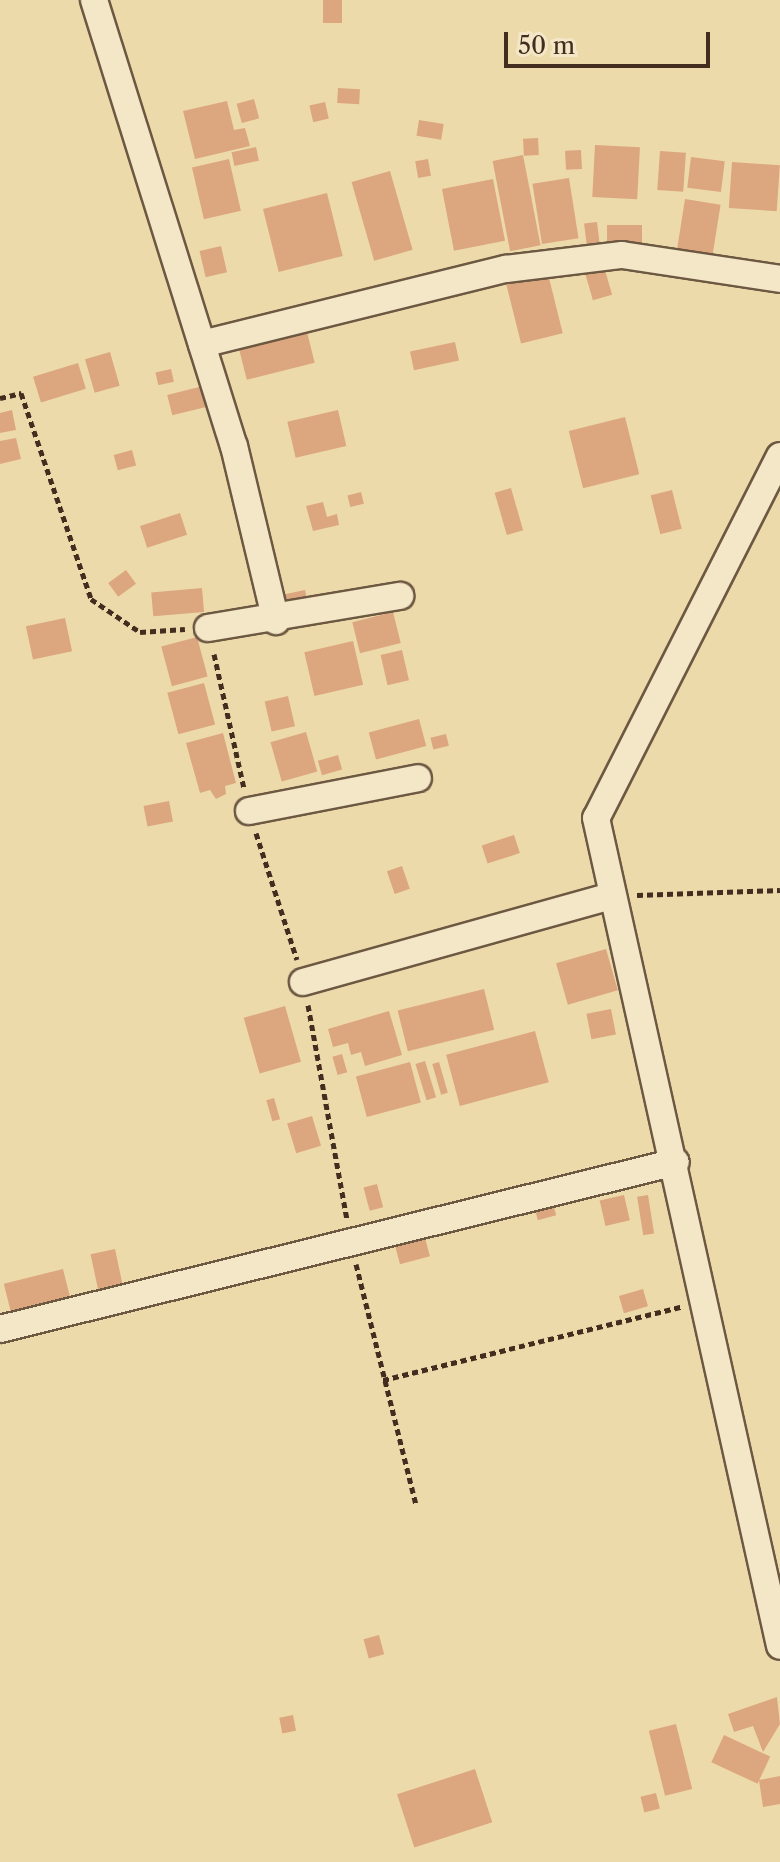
<!DOCTYPE html>
<html>
<head>
<meta charset="utf-8">
<style>
	body { margin:0 }
	#map { position:relative; width:780px; height:1862px; overflow:hidden; background:#eddaab; font-family:"Libre Caslon Text",serif }
	div>[style] { position:absolute }
	.building>* { inset:0; background:#dca77f; transform-origin:0 0 }
	.path>* { height:5px; margin-top:-2.5px; transform-origin:0; background:repeating-linear-gradient(90deg,#422d1f 0 6px,transparent 0 10px) }
	.roads { filter:drop-shadow(2px 0 #6d5842) drop-shadow(-2px 0 #6d5842) drop-shadow(0 2px #6d5842) drop-shadow(0 -2px #6d5842) }
	.minor>* { height:26px; margin:-13px; padding:0 13px; transform-origin:13px; border-radius:13px; background:#f3e7c8 }
	span { translate:-50% -50%; white-space:nowrap; text-align:center; line-height:1.15; -webkit-text-stroke:8px #f3e7c8; paint-order:stroke }
	.scale { position:absolute; left:504px; top:32px; width:206px; height:36px; box-sizing:border-box; border:4px solid #422d1f; border-top:0; padding-left:10px; font-size:24px; line-height:28px; white-space:nowrap; color:#422d1f; -webkit-text-stroke:6px #f3e7c8; paint-order:stroke }
</style>
</head>
<body>
<div id="map">
	<div class="building">
		<i style="left:323px;top:0;width:19px;height:23px"></i>
		<i style="left:338px;top:88px;width:22px;height:15px;rotate:3deg"></i>
		<i style="left:254px;top:99px;width:20px;height:18px;rotate:75deg"></i>
		<i style="clip-path:polygon(227px 101px,234px 130px,245px 128px,250px 146px,195px 159px,183px 111px)"></i>
		<i style="left:325px;top:102px;width:17px;height:16px;rotate:77deg"></i>
		<i style="left:419px;top:120px;width:25px;height:16px;rotate:9deg"></i>
		<i style="left:538px;top:138px;width:17px;height:15px;rotate:87deg"></i>
		<i style="left:595px;top:145px;width:45px;height:52px;rotate:3deg"></i>
		<i style="left:256px;top:147px;width:14px;height:25px;rotate:78deg"></i>
		<i style="left:581px;top:150px;width:19px;height:16px;rotate:87deg"></i>
		<i style="left:660px;top:151px;width:26px;height:39px;rotate:4deg"></i>
		<i style="left:523px;top:155px;width:92px;height:31px;rotate:79deg"></i>
		<i style="left:691px;top:157px;width:34px;height:31px;rotate:7deg"></i>
		<i style="left:229px;top:159px;width:53px;height:38px;rotate:77deg"></i>
		<i style="left:428px;top:159px;width:17px;height:13px;rotate:80deg"></i>
		<i style="left:732px;top:162px;width:48px;height:46px;rotate:4deg"></i>
		<i style="left:390px;top:171px;width:82px;height:40px;rotate:74deg"></i>
		<i style="left:569px;top:178px;width:61px;height:37px;rotate:81deg"></i>
		<i style="left:493px;top:179px;width:63px;height:52px;rotate:79deg"></i>
		<i style="left:327px;top:193px;width:65px;height:66px;rotate:76deg"></i>
		<i style="left:685px;top:199px;width:36px;height:50px;rotate:9deg"></i>
		<i style="left:597px;top:222px;width:23px;height:13px;rotate:83deg"></i>
		<i style="left:607px;top:225px;width:35px;height:20px"></i>
		<i style="left:221px;top:246px;width:27px;height:22px;rotate:77deg"></i>
		<i style="left:603px;top:263px;width:33px;height:20px;rotate:74deg"></i>
		<i style="left:548px;top:274px;width:61px;height:43px;rotate:76deg"></i>
		<i style="left:305px;top:324px;width:40px;height:70px;rotate:76deg"></i>
		<i style="left:455px;top:342px;width:19px;height:46px;rotate:78deg"></i>
		<i style="left:110px;top:352px;width:35px;height:26px;rotate:74deg"></i>
		<i style="left:78px;top:363px;width:27px;height:47px;rotate:73deg"></i>
		<i style="left:171px;top:369px;width:13px;height:16px;rotate:77deg"></i>
		<i style="left:207px;top:385px;width:21px;height:41px;rotate:76deg"></i>
		<i style="clip-path:polygon(12px 410px,16px 430px,0 433px,0 413px)"></i>
		<i style="left:338px;top:410px;width:37px;height:52px;rotate:77deg"></i>
		<i style="left:625px;top:417px;width:59px;height:58px;rotate:76deg"></i>
		<i style="clip-path:polygon(16px 438px,21px 459px,0 464px,0 441px)"></i>
		<i style="left:132px;top:450px;width:16px;height:19px;rotate:75deg"></i>
		<i style="left:511px;top:488px;width:44px;height:17px;rotate:74deg"></i>
		<i style="left:672px;top:490px;width:40px;height:22px;rotate:76deg"></i>
		<i style="left:361px;top:492px;width:12px;height:14px;rotate:76deg"></i>
		<i style="clip-path:polygon(323px 502px,327px 517px,337px 514px,339px 525px,313px 531px,306px 506px)"></i>
		<i style="left:180px;top:513px;width:23px;height:42px;rotate:72deg"></i>
		<i style="left:126px;top:570px;width:17px;height:22px;rotate:54deg"></i>
		<i style="left:202px;top:588px;width:24px;height:51px;rotate:85deg"></i>
		<i style="left:305px;top:590px;width:14px;height:22px;rotate:78deg"></i>
		<i style="left:393px;top:612px;width:32px;height:42px;rotate:76deg"></i>
		<i style="left:65px;top:618px;width:34px;height:40px;rotate:78deg"></i>
		<i style="left:197px;top:637px;width:41px;height:37px;rotate:75deg"></i>
		<i style="left:353px;top:641px;width:45px;height:50px;rotate:77deg"></i>
		<i style="left:402px;top:650px;width:31px;height:22px;rotate:77deg"></i>
		<i style="left:204px;top:683px;width:43px;height:38px;rotate:75deg"></i>
		<i style="left:288px;top:696px;width:31px;height:24px;rotate:77deg"></i>
		<i style="left:419px;top:719px;width:28px;height:52px;rotate:75deg"></i>
		<i style="left:306px;top:732px;width:41px;height:37px;rotate:74deg"></i>
		<i style="clip-path:polygon(223px 733px,236px 783px,225px 786px,226px 794px,216px 799px,210px 790px,200px 793px,186px 743px)"></i>
		<i style="left:446px;top:734px;width:12px;height:16px;rotate:76deg"></i>
		<i style="left:338px;top:755px;width:15px;height:21px;rotate:74deg"></i>
		<i style="left:169px;top:801px;width:21px;height:26px;rotate:79deg"></i>
		<i style="left:514px;top:835px;width:19px;height:34px;rotate:72deg"></i>
		<i style="left:402px;top:866px;width:24px;height:16px;rotate:71deg"></i>
		<i style="left:606px;top:949px;width:43px;height:52px;rotate:74deg"></i>
		<i style="left:484px;top:989px;width:42px;height:89px;rotate:76deg"></i>
		<i style="left:285px;top:1006px;width:58px;height:43px;rotate:74deg"></i>
		<i style="left:611px;top:1009px;width:26px;height:25px;rotate:79deg"></i>
		<i style="clip-path:polygon(389px 1011px,402px 1055px,365px 1066px,361px 1052px,351px 1055px,348px 1043px,333px 1047px,328px 1029px)"></i>
		<i style="left:535px;top:1031px;width:53px;height:92px;rotate:75deg"></i>
		<i style="left:342px;top:1054px;width:19px;height:10px;rotate:74deg"></i>
		<i style="left:425px;top:1061px;width:38px;height:10px;rotate:73deg"></i>
		<i style="left:410px;top:1062px;width:42px;height:56px;rotate:75deg"></i>
		<i style="left:439px;top:1062px;width:32px;height:7px;rotate:74deg"></i>
		<i style="left:274px;top:1098px;width:22px;height:8px;rotate:74deg"></i>
		<i style="left:312px;top:1116px;width:31px;height:26px;rotate:73deg"></i>
		<i style="left:377px;top:1184px;width:24px;height:14px;rotate:75deg"></i>
		<i style="left:624px;top:1195px;width:26px;height:25px;rotate:77deg"></i>
		<i style="left:648px;top:1195px;width:39px;height:11px;rotate:81deg"></i>
		<i style="left:551px;top:1196px;width:20px;height:19px;rotate:75deg"></i>
		<i style="left:424px;top:1234px;width:23px;height:31px;rotate:75deg"></i>
		<i style="left:115px;top:1249px;width:38px;height:25px;rotate:78deg"></i>
		<i style="left:63px;top:1269px;width:30px;height:61px;rotate:76deg"></i>
		<i style="left:643px;top:1289px;width:18px;height:25px;rotate:74deg"></i>
		<i style="left:379px;top:1635px;width:20px;height:16px;rotate:75deg"></i>
		<i style="clip-path:polygon(777px 1697px,780px 1724px,763px 1752px,753px 1726px,734px 1732px,728px 1714px)"></i>
		<i style="left:293px;top:1715px;width:16px;height:14px;rotate:79deg"></i>
		<i style="left:676px;top:1724px;width:67px;height:28px;rotate:76deg"></i>
		<i style="left:724px;top:1735px;width:51px;height:30px;rotate:25deg"></i>
		<i style="left:475px;top:1769px;width:56px;height:82px;rotate:72deg"></i>
		<i style="clip-path:polygon(780px 1776px,780px 1804px,763px 1807px,759px 1780px)"></i>
		<i style="left:656px;top:1793px;width:16px;height:16px;rotate:76deg"></i>
	</div>
	<div class="path">
		<i style="left:0;top:398px;width:22px;rotate:-13deg"></i>
		<i style="left:21px;top:393px;width:218px;rotate:71.2deg"></i>
		<i style="left:91px;top:599px;width:59px;rotate:34deg"></i>
		<i style="left:140px;top:632px;width:45px;rotate:-3.8deg"></i>
		<i style="left:214px;top:654px;width:137px;rotate:77.4deg"></i>
		<i style="left:256px;top:833px;width:133px;rotate:72.1deg"></i>
		<i style="left:637px;top:895px;width:143px;rotate:-2deg"></i>
		<i style="left:308px;top:1005px;width:218px;rotate:79.7deg"></i>
		<i style="left:356px;top:1264px;width:248px;rotate:76deg"></i>
		<i style="left:383px;top:1380px;width:307px;rotate:-13.8deg"></i>
	</div>
	<div class="roads">
		<div class="minor">
			<i style="left:94px;top:0;width:467px;rotate:72.6deg"></i>
			<i style="left:234px;top:446px;width:180px;rotate:76.5deg"></i>
			<i style="left:202px;top:344px;width:313px;rotate:-13.9deg"></i>
			<i style="left:506px;top:269px;width:117px;rotate:-6.9deg"></i>
			<i style="left:622px;top:255px;width:160px;rotate:8.6deg"></i>
			<i style="left:780px;top:456px;width:406px;rotate:116.9deg"></i>
			<i style="left:596px;top:818px;width:848px;rotate:77.47deg"></i>
			<i style="left:208px;top:628px;width:195px;rotate:-9.5deg"></i>
			<i style="left:249px;top:811px;width:172px;rotate:-11deg"></i>
			<i style="left:303px;top:982px;width:321px;rotate:-15.6deg"></i>
			<i style="left:0;top:1329px;width:696px;rotate:-13.88deg"></i>
		</div>
	</div>
	<div class="scale">50 m</div>
</div>
</body>
</html>
